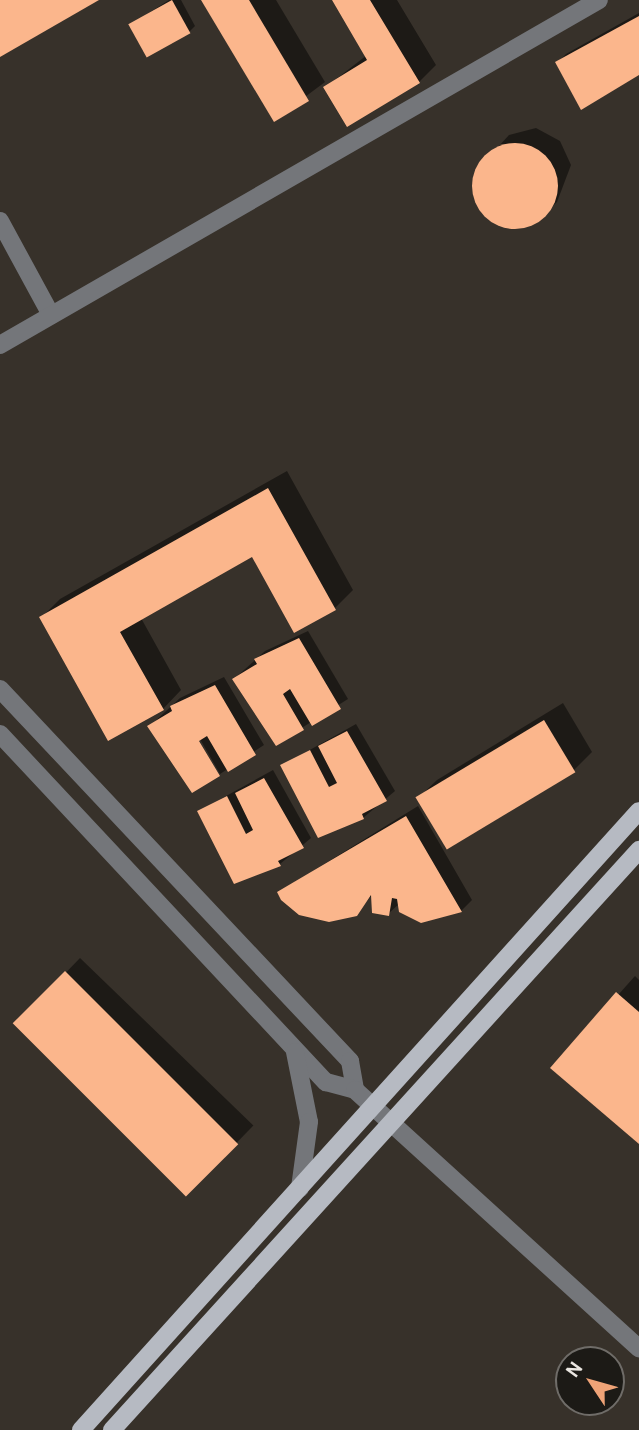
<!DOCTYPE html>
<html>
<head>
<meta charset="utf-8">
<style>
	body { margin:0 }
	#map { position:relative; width:639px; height:1430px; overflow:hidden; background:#37312a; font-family:Cabin,sans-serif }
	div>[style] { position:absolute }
	.shadow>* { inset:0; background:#0007; transform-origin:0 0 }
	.building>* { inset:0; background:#fbb68c; transform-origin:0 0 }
	.round { border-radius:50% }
	.minor>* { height:18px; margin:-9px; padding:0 9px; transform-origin:9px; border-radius:9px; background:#74767a }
	.major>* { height:18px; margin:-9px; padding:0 9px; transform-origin:9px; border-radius:9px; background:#b6bac2 }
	span { translate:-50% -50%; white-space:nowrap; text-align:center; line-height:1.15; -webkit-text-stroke:7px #1c1a16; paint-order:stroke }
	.north { position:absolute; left:555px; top:1346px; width:70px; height:70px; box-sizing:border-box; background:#1c1a16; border:2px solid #6f6c68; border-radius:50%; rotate:306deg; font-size:19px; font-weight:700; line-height:28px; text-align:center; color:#ebe7e2 }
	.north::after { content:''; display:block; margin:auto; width:24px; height:32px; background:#efa377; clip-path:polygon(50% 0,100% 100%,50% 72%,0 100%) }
</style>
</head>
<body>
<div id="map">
	<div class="shadow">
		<i style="clip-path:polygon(169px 0,181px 0,195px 26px,189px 32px,130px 25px)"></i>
		<i style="clip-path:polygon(203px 0,276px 0,325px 82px,274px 120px)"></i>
		<i style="clip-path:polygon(334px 0,397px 0,436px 65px,419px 82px,326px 87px,367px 55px)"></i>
		<i style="clip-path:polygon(639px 13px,639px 71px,557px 63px,566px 54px)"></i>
		<i style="clip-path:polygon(536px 128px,560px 141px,571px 165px,557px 202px,541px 217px,503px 225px,481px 210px,476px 171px,509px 135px)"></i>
		<i style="clip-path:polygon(287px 471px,353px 590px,335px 608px,252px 555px,141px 618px,181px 690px,163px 709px,42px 617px,60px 599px)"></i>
		<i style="clip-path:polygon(308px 631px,348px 699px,276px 744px,234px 679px,265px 651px)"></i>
		<i style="clip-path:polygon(224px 677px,264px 745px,220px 774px,196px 732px,150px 726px,180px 698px)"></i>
		<i style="clip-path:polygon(563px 703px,592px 752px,574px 770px,447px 847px,418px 798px,437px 780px)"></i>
		<i style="clip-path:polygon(356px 724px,395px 791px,363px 818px,283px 765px)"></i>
		<i style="clip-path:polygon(273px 770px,311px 838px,280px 864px,199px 811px)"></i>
		<i style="clip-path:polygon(418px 806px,472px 900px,461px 911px,400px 903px,388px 914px,373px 894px,356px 914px,279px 892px)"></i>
		<i style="left:80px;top:958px;width:241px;height:92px;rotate:44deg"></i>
		<i style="clip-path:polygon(635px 976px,639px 980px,639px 1142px,553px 1068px)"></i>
	</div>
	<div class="building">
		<i style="clip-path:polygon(0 0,99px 0,0 57px)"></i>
		<i style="left:172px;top:0;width:38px;height:50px;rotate:61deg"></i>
		<i style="clip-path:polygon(201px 0,249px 0,309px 101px,274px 122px)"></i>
		<i style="clip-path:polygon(332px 0,370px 0,420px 83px,347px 127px,323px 87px,367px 60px)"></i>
		<i style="clip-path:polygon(639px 16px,639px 75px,581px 110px,555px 62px)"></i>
		<i class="round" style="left:472px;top:143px;width:86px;height:86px"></i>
		<i style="clip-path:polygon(268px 488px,336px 610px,294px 633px,252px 557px,120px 632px,164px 710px,108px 741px,39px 617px)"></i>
		<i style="clip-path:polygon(299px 638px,341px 709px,312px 726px,290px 689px,283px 694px,304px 730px,276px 746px,232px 679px,257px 664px,254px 659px)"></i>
		<i style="clip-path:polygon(215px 685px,256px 755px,228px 772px,207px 736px,199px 741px,220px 776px,192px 793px,147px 726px,172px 711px,170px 706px)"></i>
		<i style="left:544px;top:720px;width:61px;height:150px;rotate:59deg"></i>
		<i style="clip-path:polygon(347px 731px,387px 801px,362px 814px,364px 819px,318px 838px,280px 765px,310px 750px,329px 787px,337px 783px,318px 746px)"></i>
		<i style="clip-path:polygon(264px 778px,304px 848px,278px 861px,281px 866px,234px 884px,197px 811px,227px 796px,246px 834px,253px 830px,235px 793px)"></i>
		<i style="clip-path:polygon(406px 816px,462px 912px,421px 923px,399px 912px,397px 899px,392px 898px,389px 916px,372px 913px,371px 895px,357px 916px,329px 922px,299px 915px,281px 900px,277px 892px)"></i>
		<i style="left:65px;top:971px;width:245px;height:74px;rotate:45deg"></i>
		<i style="clip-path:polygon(616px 992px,639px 1012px,639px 1144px,550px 1068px)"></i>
	</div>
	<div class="minor">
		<i style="left:0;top:221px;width:107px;rotate:61.5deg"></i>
		<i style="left:0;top:345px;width:691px;rotate:-29.94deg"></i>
		<i style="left:0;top:689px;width:511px;rotate:46.75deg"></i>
		<i style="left:350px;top:1061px;width:29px;rotate:80deg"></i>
		<i style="left:0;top:734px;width:477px;rotate:46.9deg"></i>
		<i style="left:326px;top:1082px;width:30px;rotate:15deg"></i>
		<i style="left:355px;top:1090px;width:384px;rotate:42.3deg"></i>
		<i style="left:295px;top:1052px;width:71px;rotate:78.7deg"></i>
		<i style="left:309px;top:1122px;width:67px;rotate:97.8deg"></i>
	</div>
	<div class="major">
		<i style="left:81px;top:1430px;width:833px;rotate:-47.97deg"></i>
		<i style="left:112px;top:1430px;width:784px;rotate:-47.74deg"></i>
	</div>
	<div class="north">N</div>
</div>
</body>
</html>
